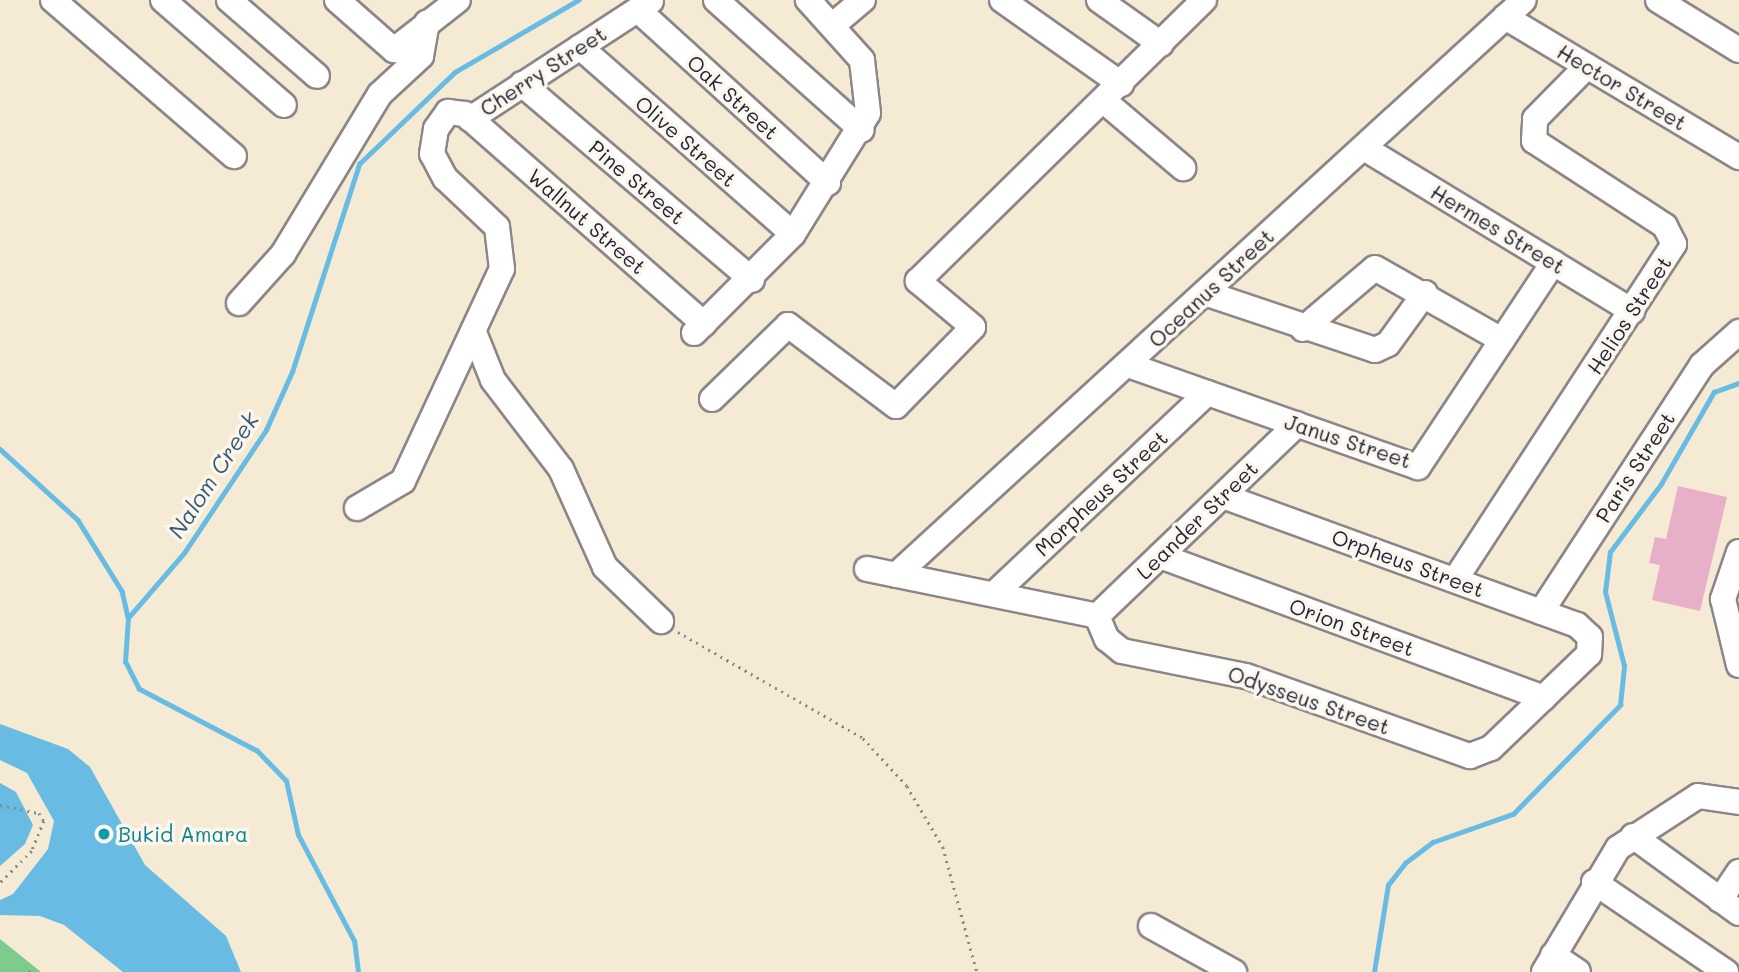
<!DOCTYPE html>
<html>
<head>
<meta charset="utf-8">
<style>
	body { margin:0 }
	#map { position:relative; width:1739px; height:972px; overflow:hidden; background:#f5ead4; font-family:Mali,sans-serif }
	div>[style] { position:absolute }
	.green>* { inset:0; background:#7ecc8b }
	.water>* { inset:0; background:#68bce4 }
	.stream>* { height:4.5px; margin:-2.25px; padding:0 2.25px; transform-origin:2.25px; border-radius:2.25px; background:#68bce4 }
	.building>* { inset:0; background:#e8afc9 }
	.path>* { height:2.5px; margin-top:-1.25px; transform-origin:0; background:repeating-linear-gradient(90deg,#8c8688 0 2px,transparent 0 7px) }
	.roads { filter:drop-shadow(2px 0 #8c8688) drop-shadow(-2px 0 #8c8688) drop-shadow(0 2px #8c8688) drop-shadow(0 -2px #8c8688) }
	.minor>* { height:24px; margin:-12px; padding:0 12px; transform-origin:12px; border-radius:12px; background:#fff }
	.dots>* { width:19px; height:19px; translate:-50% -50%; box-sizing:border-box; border:4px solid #fbf7ec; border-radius:50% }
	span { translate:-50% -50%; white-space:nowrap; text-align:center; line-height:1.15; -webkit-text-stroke:7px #fbf7ec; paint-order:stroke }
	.street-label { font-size:21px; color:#22223b }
	.culture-label { font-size:21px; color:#0d838f }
	.left { translate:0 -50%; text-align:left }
	.water-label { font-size:23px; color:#3a5876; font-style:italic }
</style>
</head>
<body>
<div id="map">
	<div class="green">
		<i style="clip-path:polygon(0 939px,41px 972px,0 972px)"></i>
	</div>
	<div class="water">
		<i style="clip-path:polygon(0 724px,68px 749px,90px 767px,145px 865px,226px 936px,241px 972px,123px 972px,64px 925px,40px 916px,0 915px,0 900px,13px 894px,48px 849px,54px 821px,27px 773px,0 760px)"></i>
		<i style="clip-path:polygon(0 783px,16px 792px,33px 825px,25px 844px,0 866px)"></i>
	</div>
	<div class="stream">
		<i style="left:0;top:449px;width:105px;rotate:42.3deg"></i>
		<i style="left:78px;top:520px;width:84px;rotate:58.2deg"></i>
		<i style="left:122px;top:591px;width:27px;rotate:77deg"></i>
		<i style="left:358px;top:972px;width:31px;rotate:-97deg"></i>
		<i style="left:354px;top:941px;width:120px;rotate:-117.8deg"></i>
		<i style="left:298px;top:835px;width:55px;rotate:-102.5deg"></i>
		<i style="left:286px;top:781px;width:42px;rotate:-134deg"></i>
		<i style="left:257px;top:751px;width:133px;rotate:-152.3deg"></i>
		<i style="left:139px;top:689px;width:30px;rotate:-117deg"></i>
		<i style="left:125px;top:662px;width:44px;rotate:-86.1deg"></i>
		<i style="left:128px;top:618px;width:86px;rotate:-49.3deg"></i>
		<i style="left:184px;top:553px;width:148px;rotate:-56.3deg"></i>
		<i style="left:266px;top:430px;width:64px;rotate:-65.9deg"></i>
		<i style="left:292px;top:372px;width:219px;rotate:-72.1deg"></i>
		<i style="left:359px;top:164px;width:133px;rotate:-43.8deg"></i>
		<i style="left:455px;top:72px;width:143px;rotate:-30.3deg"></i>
		<i style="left:1374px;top:972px;width:88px;rotate:-80.9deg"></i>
		<i style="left:1388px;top:885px;width:28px;rotate:-52deg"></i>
		<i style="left:1405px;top:863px;width:35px;rotate:-37deg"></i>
		<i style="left:1433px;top:842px;width:85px;rotate:-19.3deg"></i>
		<i style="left:1513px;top:814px;width:153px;rotate:-45.5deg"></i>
		<i style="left:1620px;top:705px;width:39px;rotate:-84deg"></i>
		<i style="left:1624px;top:666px;width:76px;rotate:-104.4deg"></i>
		<i style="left:1605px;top:592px;width:40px;rotate:-82.9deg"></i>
		<i style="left:1610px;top:552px;width:85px;rotate:-53.1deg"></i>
		<i style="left:1661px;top:484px;width:106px;rotate:-60.1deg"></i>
		<i style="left:1714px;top:392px;width:27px;rotate:-20deg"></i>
	</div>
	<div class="building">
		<i style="clip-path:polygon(1678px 486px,1727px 497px,1700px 611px,1652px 600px,1660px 565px,1649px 563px,1655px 537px,1666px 539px)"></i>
	</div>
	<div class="path">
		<i style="left:678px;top:632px;width:213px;rotate:29.8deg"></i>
		<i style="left:863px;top:738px;width:65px;rotate:47.5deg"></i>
		<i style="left:907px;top:786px;width:71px;rotate:59.5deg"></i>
		<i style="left:943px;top:847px;width:130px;rotate:74.8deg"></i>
		<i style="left:0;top:805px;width:40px;rotate:12deg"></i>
		<i style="left:39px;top:813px;width:9px;rotate:58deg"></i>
		<i style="left:44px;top:821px;width:32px;rotate:112deg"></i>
		<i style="left:32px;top:851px;width:45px;rotate:135deg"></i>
		<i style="left:29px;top:972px;width:4px;rotate:-45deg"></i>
	</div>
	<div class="roads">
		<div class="minor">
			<i style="left:53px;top:0;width:239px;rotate:40.8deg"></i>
			<i style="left:163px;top:0;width:160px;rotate:41deg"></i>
			<i style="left:229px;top:0;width:116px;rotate:40.8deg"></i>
			<i style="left:337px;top:0;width:76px;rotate:41.3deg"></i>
			<i style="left:394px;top:50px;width:81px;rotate:-38deg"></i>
			<i style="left:716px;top:0;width:195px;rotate:41.7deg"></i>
			<i style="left:1002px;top:0;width:146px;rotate:35.2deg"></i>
			<i style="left:1099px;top:0;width:76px;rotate:35.4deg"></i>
			<i style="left:1658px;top:0;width:95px;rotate:31.7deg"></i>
			<i style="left:638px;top:10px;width:257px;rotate:42.3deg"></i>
			<i style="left:1505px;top:17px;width:273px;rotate:30.9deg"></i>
			<i style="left:833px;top:25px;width:39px;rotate:-40deg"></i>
			<i style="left:580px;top:47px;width:283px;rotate:41.3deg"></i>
			<i style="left:522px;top:84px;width:302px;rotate:40.4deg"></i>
			<i style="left:1104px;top:101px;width:104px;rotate:40.3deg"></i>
			<i style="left:470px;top:119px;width:216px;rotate:-33.1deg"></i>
			<i style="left:1364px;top:148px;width:314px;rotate:31.3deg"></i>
			<i style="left:1205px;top:293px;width:179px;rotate:18.5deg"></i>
			<i style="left:1375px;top:350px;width:14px;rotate:-25deg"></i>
			<i style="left:1388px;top:344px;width:63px;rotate:-54deg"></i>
			<i style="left:239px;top:303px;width:66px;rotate:-48.1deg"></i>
			<i style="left:283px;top:254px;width:187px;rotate:-58.8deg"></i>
			<i style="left:380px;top:94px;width:56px;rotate:-42.8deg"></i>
			<i style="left:421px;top:56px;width:34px;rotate:-80deg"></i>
			<i style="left:1303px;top:329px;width:94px;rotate:-40.3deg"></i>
			<i style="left:1375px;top:268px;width:146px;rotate:29.6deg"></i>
			<i style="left:694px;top:333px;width:140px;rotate:-45deg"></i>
			<i style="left:793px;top:234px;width:142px;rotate:-58.2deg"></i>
			<i style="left:868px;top:113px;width:53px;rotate:-96.5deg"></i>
			<i style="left:862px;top:60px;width:81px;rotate:-132deg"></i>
			<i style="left:475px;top:335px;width:48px;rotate:68.2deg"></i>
			<i style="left:493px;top:380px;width:112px;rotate:52.6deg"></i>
			<i style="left:561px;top:469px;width:107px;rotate:65.8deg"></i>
			<i style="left:605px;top:567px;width:78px;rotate:44deg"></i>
			<i style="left:1128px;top:365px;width:307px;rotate:19.4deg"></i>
			<i style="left:1418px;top:467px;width:245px;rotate:-56.5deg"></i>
			<i style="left:712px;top:399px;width:106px;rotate:-44.2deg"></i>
			<i style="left:788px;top:325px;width:135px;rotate:36.9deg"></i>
			<i style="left:896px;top:406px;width:110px;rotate:-45.7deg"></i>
			<i style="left:973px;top:327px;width:72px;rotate:-140.1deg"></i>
			<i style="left:918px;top:281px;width:401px;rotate:-44.5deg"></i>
			<i style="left:357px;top:508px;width:53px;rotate:-30.4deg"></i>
			<i style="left:403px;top:481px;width:234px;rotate:-65deg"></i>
			<i style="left:502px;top:269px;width:42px;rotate:-96.8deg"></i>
			<i style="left:497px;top:227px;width:71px;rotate:-136.7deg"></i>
			<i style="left:445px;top:178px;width:27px;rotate:-118deg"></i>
			<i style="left:432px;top:154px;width:25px;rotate:-81deg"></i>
			<i style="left:436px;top:129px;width:21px;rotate:-55deg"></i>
			<i style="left:448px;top:112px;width:17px;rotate:7deg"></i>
			<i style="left:465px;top:114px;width:318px;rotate:41.3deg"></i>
			<i style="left:1739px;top:552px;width:50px;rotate:108.8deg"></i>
			<i style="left:1723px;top:599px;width:68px;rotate:76.4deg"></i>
			<i style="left:1160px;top:556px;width:409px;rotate:20.3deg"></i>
			<i style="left:867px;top:569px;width:235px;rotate:11.5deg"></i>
			<i style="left:896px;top:575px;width:851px;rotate:-42.48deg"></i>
			<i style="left:1455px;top:580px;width:401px;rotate:-56.9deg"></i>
			<i style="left:1674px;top:244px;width:20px;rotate:-117deg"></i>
			<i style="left:1665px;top:226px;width:156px;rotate:-147deg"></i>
			<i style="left:1534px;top:141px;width:22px;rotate:-87deg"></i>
			<i style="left:1535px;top:119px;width:74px;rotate:-45.5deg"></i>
			<i style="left:994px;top:594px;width:293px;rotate:-43.3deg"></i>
			<i style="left:1541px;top:612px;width:295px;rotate:-56.9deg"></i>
			<i style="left:1702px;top:365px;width:50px;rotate:-41.7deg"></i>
			<i style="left:1097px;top:616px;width:25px;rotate:67deg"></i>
			<i style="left:1107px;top:639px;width:19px;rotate:39deg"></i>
			<i style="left:1122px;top:651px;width:126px;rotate:11.4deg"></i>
			<i style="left:1246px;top:676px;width:238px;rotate:19.7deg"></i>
			<i style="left:1470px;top:756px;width:22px;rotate:-21deg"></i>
			<i style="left:1491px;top:748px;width:136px;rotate:-43.8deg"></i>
			<i style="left:1589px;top:654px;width:17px;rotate:-87deg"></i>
			<i style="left:1590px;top:637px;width:18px;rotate:-137deg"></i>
			<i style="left:1577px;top:625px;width:377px;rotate:-160deg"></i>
			<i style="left:1097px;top:616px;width:277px;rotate:-43.8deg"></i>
			<i style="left:1633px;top:836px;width:131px;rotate:36deg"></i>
			<i style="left:1594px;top:882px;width:160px;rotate:34.3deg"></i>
			<i style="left:1720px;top:900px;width:34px;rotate:-56deg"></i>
			<i style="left:1151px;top:926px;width:95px;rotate:29deg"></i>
			<i style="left:1553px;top:955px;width:30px;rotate:34deg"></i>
			<i style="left:1544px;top:972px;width:144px;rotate:-59.2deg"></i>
			<i style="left:1618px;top:848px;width:95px;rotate:-33deg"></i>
			<i style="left:1698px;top:796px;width:41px;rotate:8.3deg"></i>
		</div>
	</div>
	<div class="dots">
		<i style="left:104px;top:834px;background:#0f9aa8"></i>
	</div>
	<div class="street-label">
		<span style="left:543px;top:71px;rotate:-33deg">Cherry Street</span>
		<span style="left:1622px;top:87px;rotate:31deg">Hector Street</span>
		<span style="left:733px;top:97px;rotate:42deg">Oak Street</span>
		<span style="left:686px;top:141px;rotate:41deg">Olive Street</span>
		<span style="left:637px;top:182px;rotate:40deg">Pine Street</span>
		<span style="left:587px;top:221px;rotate:41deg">Wallnut Street</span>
		<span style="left:1498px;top:229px;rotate:31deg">Hermes Street</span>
		<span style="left:1211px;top:288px;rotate:-43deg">Oceanus Street</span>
		<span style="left:1629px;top:315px;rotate:-57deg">Helios Street</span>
		<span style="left:1348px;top:441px;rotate:18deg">Janus Street</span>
		<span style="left:1635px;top:467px;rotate:-57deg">Paris Street</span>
		<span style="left:1101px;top:493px;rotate:-43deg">Morpheus Street</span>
		<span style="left:1197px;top:520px;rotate:-44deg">Leander Street</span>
		<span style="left:1408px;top:563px;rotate:20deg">Orpheus Street</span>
		<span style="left:1352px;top:627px;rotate:20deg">Orion Street</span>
		<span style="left:1309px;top:700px;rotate:19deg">Odysseus Street</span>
	</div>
	<div class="culture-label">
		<span class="left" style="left:118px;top:834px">Bukid Amara</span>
	</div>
	<div class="water-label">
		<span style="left:213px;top:475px;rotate:-57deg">Nalom Creek</span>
	</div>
</div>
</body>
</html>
